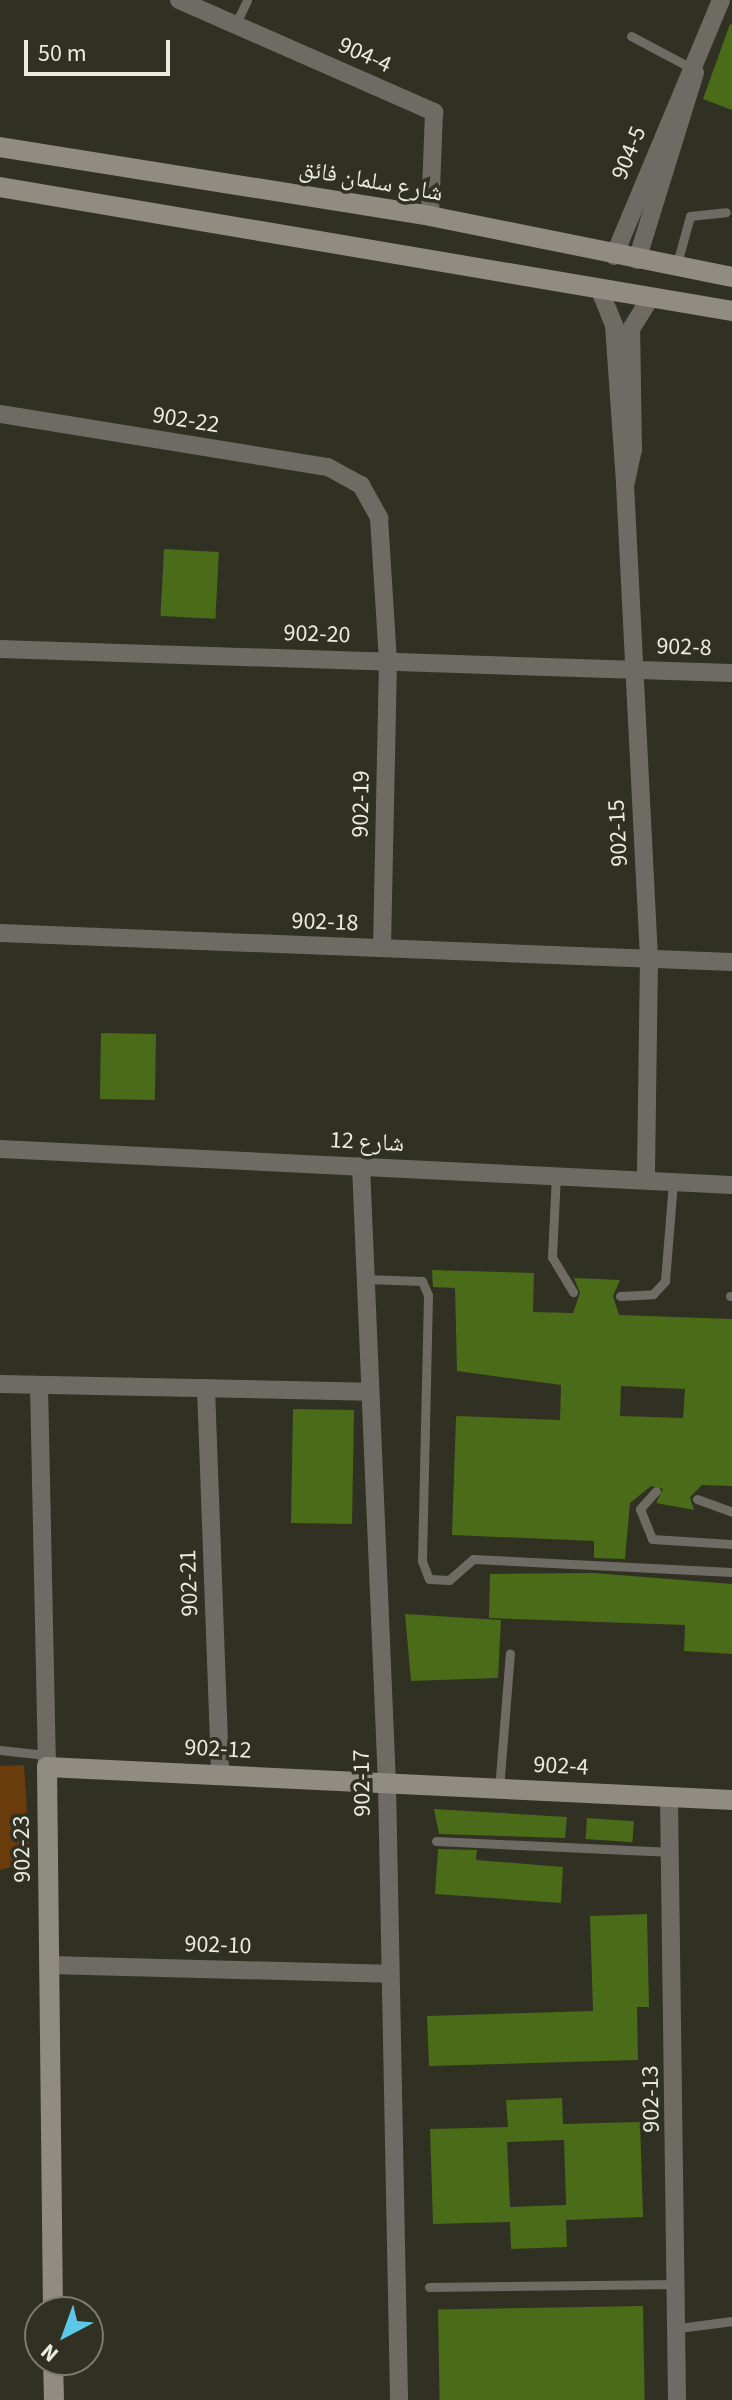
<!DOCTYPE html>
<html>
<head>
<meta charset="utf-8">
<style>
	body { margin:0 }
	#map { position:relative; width:732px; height:2400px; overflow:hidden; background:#303023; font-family:"Source Sans 3","Noto Naskh Arabic",sans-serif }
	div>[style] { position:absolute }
	.green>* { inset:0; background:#6a3b0b }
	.building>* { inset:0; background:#4a6b18; transform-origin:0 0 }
	.lane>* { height:9px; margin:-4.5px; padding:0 4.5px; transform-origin:4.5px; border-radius:4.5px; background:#6e6b65 }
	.street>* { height:18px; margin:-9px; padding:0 9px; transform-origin:9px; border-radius:9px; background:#6e6b65 }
	.secondary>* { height:20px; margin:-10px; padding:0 10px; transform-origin:10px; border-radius:10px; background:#918c82 }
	span { translate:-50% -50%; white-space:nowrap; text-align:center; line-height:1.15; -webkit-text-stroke:7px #303023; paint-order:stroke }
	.street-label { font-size:24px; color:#ebebe2 }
	.north { position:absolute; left:24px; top:2296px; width:80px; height:80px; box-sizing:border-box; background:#303023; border:2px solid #7b7b6f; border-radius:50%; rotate:221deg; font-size:22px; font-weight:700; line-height:32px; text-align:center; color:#ebebe2 }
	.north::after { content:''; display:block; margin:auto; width:28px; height:36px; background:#5dc7e8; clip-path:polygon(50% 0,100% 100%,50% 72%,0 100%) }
	.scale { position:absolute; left:24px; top:40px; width:146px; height:36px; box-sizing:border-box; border:4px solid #ebebe2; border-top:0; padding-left:10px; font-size:24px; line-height:28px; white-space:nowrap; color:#ebebe2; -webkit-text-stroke:6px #303023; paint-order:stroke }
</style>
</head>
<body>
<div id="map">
	<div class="green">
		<i style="clip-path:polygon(24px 1765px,30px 1862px,0 1870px,0 1766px)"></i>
	</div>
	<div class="building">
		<i style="clip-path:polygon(730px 24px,732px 25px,732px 110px,703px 99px)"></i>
		<i style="left:164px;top:549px;width:55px;height:67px;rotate:3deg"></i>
		<i style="left:101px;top:1033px;width:55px;height:66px;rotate:1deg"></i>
		<i style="clip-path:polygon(evenodd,432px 1270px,534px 1273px,533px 1312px,573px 1313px,580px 1293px,574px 1278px,620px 1280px,613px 1296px,619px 1315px,732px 1319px,732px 1486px,702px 1485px,690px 1497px,694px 1510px,656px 1503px,663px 1489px,651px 1486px,630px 1503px,625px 1559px,594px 1558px,594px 1541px,452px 1535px,456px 1416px,560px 1420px,561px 1385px,457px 1371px,455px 1288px,433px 1287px,432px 1270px,621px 1386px,685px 1389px,683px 1418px,620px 1416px,621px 1386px)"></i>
		<i style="left:293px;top:1409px;width:61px;height:114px;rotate:1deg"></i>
		<i style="clip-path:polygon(594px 1573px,732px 1584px,732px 1654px,684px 1651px,685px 1625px,489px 1618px,490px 1574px)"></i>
		<i style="clip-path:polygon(405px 1614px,501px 1620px,498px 1678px,411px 1681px)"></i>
		<i style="clip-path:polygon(434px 1809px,567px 1817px,565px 1838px,439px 1834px)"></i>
		<i style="left:587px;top:1818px;width:47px;height:21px;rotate:4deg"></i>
		<i style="clip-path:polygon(438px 1849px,477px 1850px,476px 1860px,563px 1867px,561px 1903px,435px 1894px)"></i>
		<i style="clip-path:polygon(647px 1914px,649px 2007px,637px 2007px,638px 2060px,429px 2066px,427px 2016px,593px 2011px,590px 1916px)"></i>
		<i style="clip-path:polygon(evenodd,562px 2098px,563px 2124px,640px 2122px,643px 2217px,566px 2220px,567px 2247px,511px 2249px,510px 2222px,433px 2224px,430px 2129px,508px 2127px,506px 2100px,562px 2098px,564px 2140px,566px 2205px,510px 2207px,507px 2142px,564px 2140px)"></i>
		<i style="left:643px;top:2306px;width:94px;height:205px;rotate:89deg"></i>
	</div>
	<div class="lane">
		<i style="left:236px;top:23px;width:25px;rotate:-64deg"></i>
		<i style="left:631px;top:36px;width:72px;rotate:28deg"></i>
		<i style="left:676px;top:267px;width:53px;rotate:-74.6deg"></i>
		<i style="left:690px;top:216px;width:36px;rotate:-6deg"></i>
		<i style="left:556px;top:1175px;width:82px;rotate:92.8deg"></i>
		<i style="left:552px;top:1257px;width:41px;rotate:59deg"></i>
		<i style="left:365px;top:1279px;width:57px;rotate:2deg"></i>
		<i style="left:422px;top:1281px;width:15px;rotate:67deg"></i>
		<i style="left:428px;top:1295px;width:266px;rotate:91.3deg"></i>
		<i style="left:422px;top:1561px;width:19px;rotate:69deg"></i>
		<i style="left:429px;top:1579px;width:20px;rotate:3deg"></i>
		<i style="left:449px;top:1580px;width:32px;rotate:-41deg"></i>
		<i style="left:473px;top:1559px;width:259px;rotate:2.9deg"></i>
		<i style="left:620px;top:1296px;width:33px;rotate:-3deg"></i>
		<i style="left:653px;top:1294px;width:18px;rotate:-47deg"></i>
		<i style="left:665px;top:1281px;width:100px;rotate:-85.4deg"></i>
		<i style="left:730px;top:1296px;width:2px"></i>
		<i style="left:656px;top:1491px;width:24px;rotate:132deg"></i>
		<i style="left:640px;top:1509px;width:32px;rotate:68deg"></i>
		<i style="left:652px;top:1539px;width:80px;rotate:3.6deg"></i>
		<i style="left:697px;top:1499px;width:37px;rotate:20deg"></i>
		<i style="left:0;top:1750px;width:46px;rotate:6.2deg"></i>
		<i style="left:499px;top:1789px;width:136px;rotate:-85.4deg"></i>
		<i style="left:436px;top:1841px;width:236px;rotate:2.7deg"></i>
		<i style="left:429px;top:2287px;width:249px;rotate:-0.7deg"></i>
		<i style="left:679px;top:2328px;width:53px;rotate:-7.5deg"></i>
	</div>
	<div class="street">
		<i style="left:179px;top:0;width:279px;rotate:23.7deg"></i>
		<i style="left:434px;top:112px;width:104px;rotate:92.2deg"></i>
		<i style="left:614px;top:256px;width:277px;rotate:-67.3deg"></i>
		<i style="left:637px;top:260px;width:196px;rotate:-72.8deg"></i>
		<i style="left:599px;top:288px;width:40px;rotate:68deg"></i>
		<i style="left:614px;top:325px;width:159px;rotate:86deg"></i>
		<i style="left:625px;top:484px;width:475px;rotate:87.1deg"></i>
		<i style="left:649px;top:958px;width:222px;rotate:90.8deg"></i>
		<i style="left:0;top:414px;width:332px;rotate:9.2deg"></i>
		<i style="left:328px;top:467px;width:38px;rotate:29deg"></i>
		<i style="left:361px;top:485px;width:38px;rotate:61deg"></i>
		<i style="left:379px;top:518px;width:143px;rotate:86.4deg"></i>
		<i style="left:388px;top:661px;width:287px;rotate:91.2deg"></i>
		<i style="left:626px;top:482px;width:33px;rotate:-78deg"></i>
		<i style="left:633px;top:450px;width:121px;rotate:-90.9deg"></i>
		<i style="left:631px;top:329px;width:38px;rotate:-58deg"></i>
		<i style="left:0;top:649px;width:732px;rotate:1.88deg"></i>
		<i style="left:0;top:933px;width:733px;rotate:2.27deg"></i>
		<i style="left:0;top:1149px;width:733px;rotate:2.82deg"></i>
		<i style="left:361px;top:1166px;width:619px;rotate:87.59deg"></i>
		<i style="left:387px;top:1784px;width:616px;rotate:88.88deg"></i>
		<i style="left:0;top:1384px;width:369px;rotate:1.2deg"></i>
		<i style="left:39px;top:1385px;width:382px;rotate:88.8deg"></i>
		<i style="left:206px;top:1388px;width:387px;rotate:87.9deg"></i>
		<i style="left:669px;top:1797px;width:603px;rotate:89.24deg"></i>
		<i style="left:49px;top:1965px;width:338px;rotate:1.5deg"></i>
	</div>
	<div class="secondary">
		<i style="left:0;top:147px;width:436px;rotate:9.1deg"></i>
		<i style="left:430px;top:216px;width:308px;rotate:11.4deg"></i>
		<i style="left:0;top:187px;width:742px;rotate:9.61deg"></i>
		<i style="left:53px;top:2312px;width:545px;rotate:-90.63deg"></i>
		<i style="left:47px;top:1767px;width:686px;rotate:2.76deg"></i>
		<i style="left:53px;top:2360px;width:40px;rotate:88.6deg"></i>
	</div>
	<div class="street-label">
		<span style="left:365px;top:55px;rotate:24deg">904-4</span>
		<span style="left:629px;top:153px;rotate:-68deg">904-5</span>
		<span style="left:371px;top:181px;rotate:10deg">شارع سلمان فائق</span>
		<span style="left:186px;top:420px;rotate:9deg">902-22</span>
		<span style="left:317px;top:634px;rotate:2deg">902-20</span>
		<span style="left:684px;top:647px;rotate:2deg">902-8</span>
		<span style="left:361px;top:804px;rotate:-89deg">902-19</span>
		<span style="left:618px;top:833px;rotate:-93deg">902-15</span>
		<span style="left:325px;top:922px;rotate:2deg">902-18</span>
		<span style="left:367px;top:1142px;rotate:3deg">شارع 12</span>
		<span style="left:189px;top:1583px;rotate:-92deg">902-21</span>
		<span style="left:218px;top:1749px;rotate:3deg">902-12</span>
		<span style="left:561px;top:1766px;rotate:3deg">902-4</span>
		<span style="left:362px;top:1783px;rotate:-91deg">902-17</span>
		<span style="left:22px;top:1849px;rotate:-91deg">902-23</span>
		<span style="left:218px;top:1945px;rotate:2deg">902-10</span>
		<span style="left:651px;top:2099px;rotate:-91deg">902-13</span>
	</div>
	<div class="north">N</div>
	<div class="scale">50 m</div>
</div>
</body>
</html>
